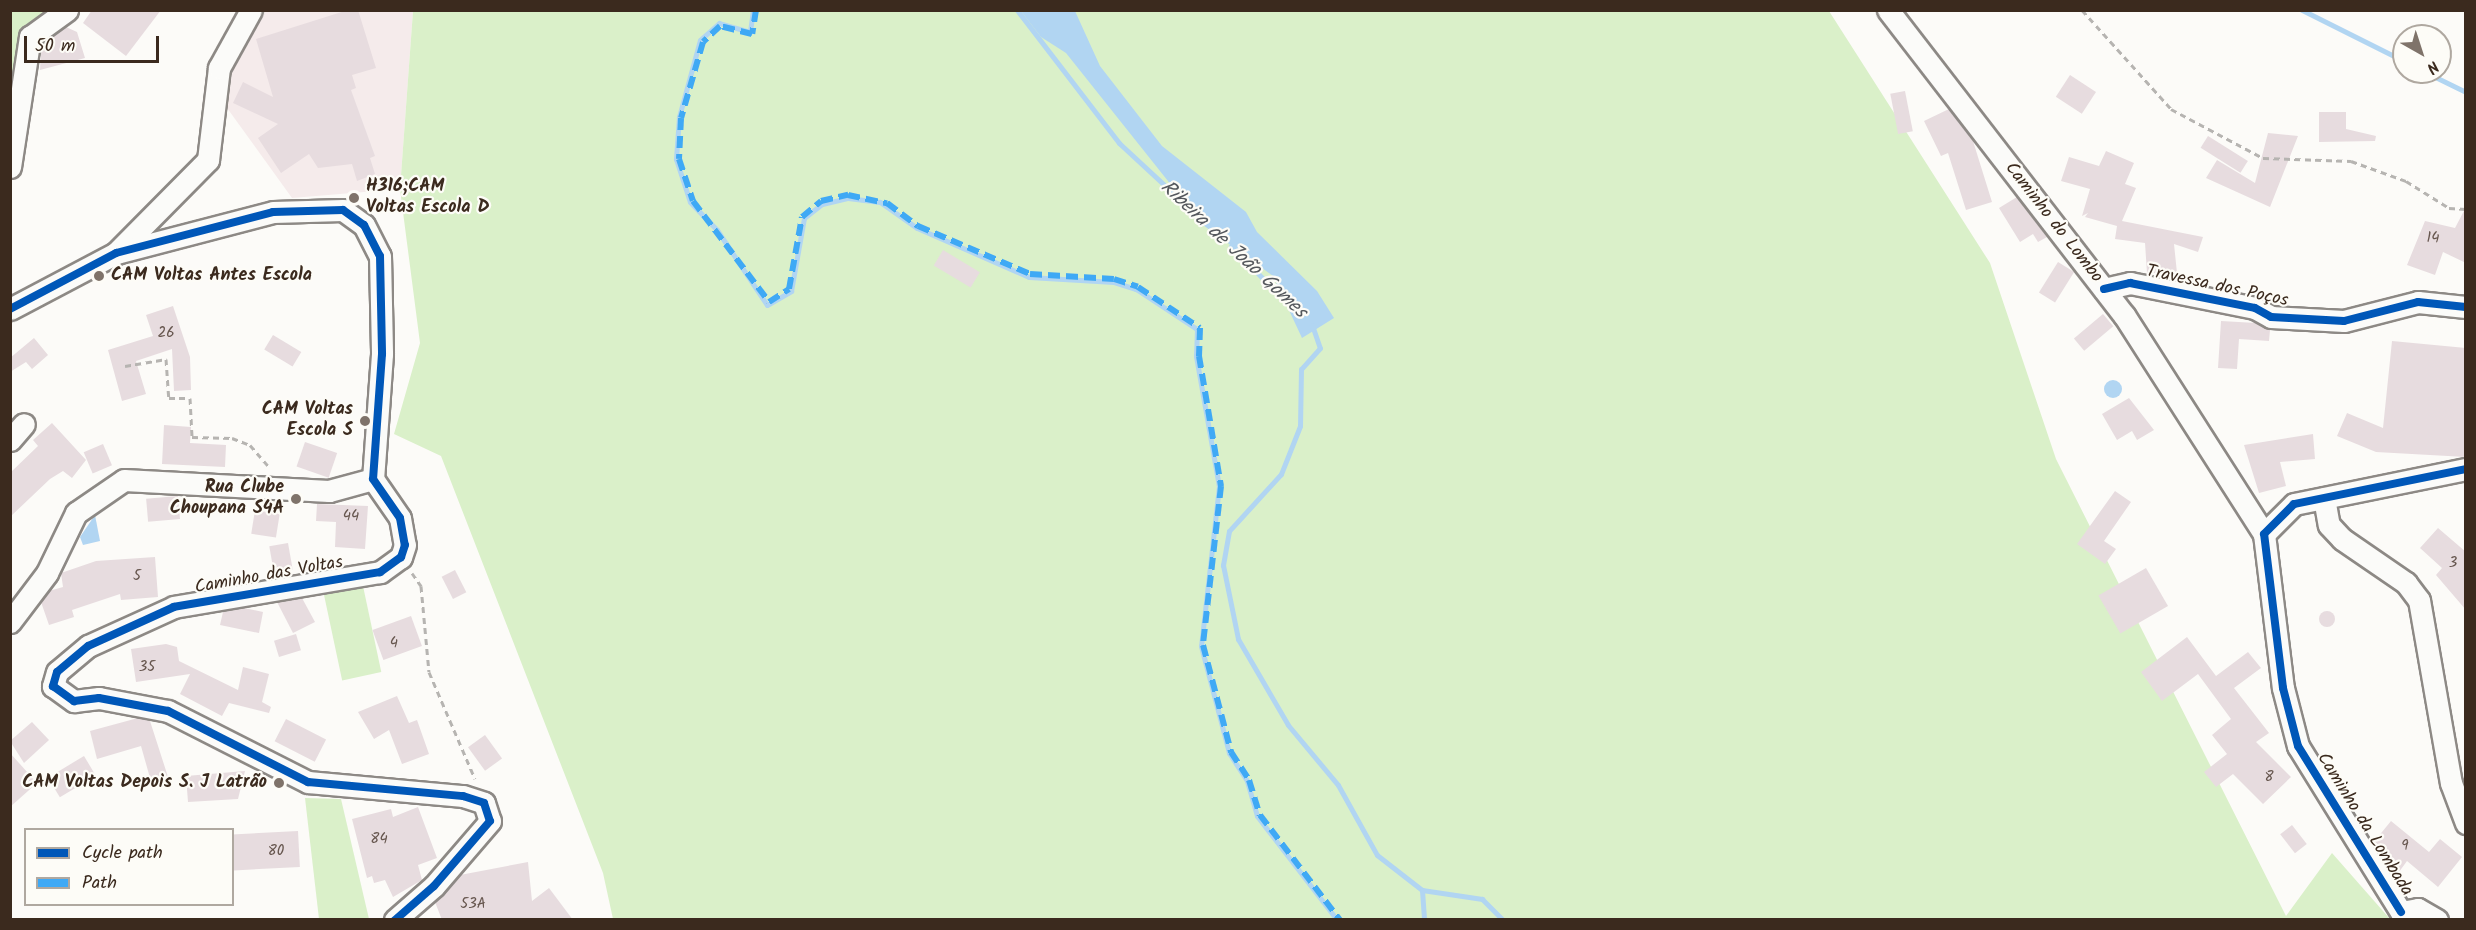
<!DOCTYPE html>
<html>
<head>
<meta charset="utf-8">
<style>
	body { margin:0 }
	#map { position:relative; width:2476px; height:930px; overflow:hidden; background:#fcfbf8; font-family:Kalam,sans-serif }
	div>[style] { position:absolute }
	.built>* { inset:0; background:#f5ebeb }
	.green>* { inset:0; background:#daf0c9; transform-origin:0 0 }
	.water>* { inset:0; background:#b1d5f2 }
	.round { border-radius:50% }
	.stream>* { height:5px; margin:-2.5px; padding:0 2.5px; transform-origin:2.5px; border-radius:2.5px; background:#b1d5f2 }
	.building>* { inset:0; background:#e7dcdf; transform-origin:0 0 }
	.path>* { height:3px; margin-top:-1.5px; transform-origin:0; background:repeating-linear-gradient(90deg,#b6b4b1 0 6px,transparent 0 10.5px) }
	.roads { filter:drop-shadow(2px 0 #8d8985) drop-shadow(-2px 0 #8d8985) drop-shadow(0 2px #8d8985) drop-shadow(0 -2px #8d8985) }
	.minor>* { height:21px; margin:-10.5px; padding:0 10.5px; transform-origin:10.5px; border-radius:10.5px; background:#fbfbf9 }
	.quiet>* { height:6px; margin-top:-3px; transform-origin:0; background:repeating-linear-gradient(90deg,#3fa9f5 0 12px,transparent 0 18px) }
	.cycleway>* { height:8px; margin:-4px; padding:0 4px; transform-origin:4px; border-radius:4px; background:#0057b8 }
	.dots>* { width:16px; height:16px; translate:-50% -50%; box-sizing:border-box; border:3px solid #fdfcf7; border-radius:50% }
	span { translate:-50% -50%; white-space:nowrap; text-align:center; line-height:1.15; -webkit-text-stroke:4.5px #fdfcf7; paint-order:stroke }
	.number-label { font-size:15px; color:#66564e }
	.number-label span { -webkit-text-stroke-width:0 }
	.poi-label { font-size:18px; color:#3b2a1e; font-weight:700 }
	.left { translate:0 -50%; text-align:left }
	.right { translate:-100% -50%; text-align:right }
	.street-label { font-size:18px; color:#3b2a1e }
	.water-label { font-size:20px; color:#55585d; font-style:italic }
	.frame { position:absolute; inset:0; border:12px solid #3b2a1e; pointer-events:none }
	.legend { position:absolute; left:24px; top:828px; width:210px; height:78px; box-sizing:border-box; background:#fdfcf7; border:2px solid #afa8a0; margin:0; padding:8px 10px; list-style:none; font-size:18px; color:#3b2a1e }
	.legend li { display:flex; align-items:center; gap:12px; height:30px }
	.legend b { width:30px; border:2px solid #afa8a0 }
	.north { position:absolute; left:2392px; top:24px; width:60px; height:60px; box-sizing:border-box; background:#fdfcf7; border:2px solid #afa8a0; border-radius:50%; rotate:141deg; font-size:16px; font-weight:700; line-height:24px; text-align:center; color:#3b2a1e }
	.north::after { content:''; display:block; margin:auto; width:21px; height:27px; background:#7f736a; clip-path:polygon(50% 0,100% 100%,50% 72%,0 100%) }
	.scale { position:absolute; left:24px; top:36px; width:135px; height:27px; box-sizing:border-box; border:3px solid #3b2a1e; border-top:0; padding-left:8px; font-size:18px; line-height:21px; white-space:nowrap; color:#3b2a1e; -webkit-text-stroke:4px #fdfcf7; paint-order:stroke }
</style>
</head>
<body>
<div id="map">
	<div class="built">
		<i style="clip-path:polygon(266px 11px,413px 11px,400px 189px,292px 198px,222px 101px,234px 50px)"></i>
	</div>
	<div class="green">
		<i style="clip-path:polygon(11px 11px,52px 11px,24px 28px,11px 125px)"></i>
		<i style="clip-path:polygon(413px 11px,1829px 11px,1990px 263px,2056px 459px,2286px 916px,2332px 853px,2390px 919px,613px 919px,603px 873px,441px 456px,394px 434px,420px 343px,400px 189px)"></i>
		<i style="left:363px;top:586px;width:88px;height:40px;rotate:78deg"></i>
		<i style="clip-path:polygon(305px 798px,341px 799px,369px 919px,319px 919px)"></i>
	</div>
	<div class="water">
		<i style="clip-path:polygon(1021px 11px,1075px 11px,1100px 66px,1162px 146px,1246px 212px,1257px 232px,1317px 291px,1334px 318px,1302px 338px,1273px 276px,1203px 225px,1066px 53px,1041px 37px)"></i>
		<i class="round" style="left:2104px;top:380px;width:18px;height:18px"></i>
		<i style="clip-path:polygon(95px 515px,100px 541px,83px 545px,80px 537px)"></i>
	</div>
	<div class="stream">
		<i style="left:753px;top:10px;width:22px;rotate:98deg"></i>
		<i style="left:750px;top:32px;width:32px;rotate:-164deg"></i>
		<i style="left:719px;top:23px;width:25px;rotate:138deg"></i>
		<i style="left:700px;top:40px;width:80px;rotate:105.3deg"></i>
		<i style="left:679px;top:117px;width:42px;rotate:94.1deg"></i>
		<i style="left:676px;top:159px;width:45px;rotate:72deg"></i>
		<i style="left:690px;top:202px;width:39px;rotate:46deg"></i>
		<i style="left:717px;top:230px;width:90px;rotate:56.3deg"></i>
		<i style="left:767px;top:305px;width:28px;rotate:-30deg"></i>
		<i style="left:791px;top:291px;width:74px;rotate:-79.9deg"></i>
		<i style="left:804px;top:218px;width:23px;rotate:-38deg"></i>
		<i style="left:822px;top:204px;width:27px;rotate:-13deg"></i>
		<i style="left:848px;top:198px;width:32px;rotate:7deg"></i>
		<i style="left:880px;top:202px;width:45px;rotate:35.1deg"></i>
		<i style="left:917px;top:228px;width:122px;rotate:23.6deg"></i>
		<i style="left:1029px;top:277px;width:85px;rotate:3.4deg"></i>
		<i style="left:1114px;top:282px;width:23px;rotate:18deg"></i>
		<i style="left:1136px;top:289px;width:73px;rotate:33.3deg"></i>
		<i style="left:1197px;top:329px;width:27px;rotate:92deg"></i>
		<i style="left:1196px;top:356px;width:132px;rotate:80deg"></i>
		<i style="left:1219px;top:486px;width:161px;rotate:96.4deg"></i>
		<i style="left:1201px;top:646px;width:111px;rotate:75.3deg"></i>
		<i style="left:1229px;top:753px;width:33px;rotate:57deg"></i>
		<i style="left:1247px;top:781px;width:36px;rotate:74deg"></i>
		<i style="left:1257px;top:816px;width:131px;rotate:52.4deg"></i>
		<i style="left:1017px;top:10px;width:168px;rotate:52.5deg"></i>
		<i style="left:1119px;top:143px;width:110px;rotate:42.8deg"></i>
		<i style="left:2302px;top:10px;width:114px;rotate:26.6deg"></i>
		<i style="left:2425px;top:72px;width:46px;rotate:26deg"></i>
		<i style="left:1231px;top:246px;width:87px;rotate:45.5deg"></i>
		<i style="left:1312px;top:325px;width:24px;rotate:71deg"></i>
		<i style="left:1320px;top:348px;width:28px;rotate:132deg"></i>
		<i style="left:1301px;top:369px;width:57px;rotate:91deg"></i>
		<i style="left:1300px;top:426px;width:52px;rotate:111.6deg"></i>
		<i style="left:1281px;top:474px;width:77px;rotate:132.4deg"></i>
		<i style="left:1229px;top:531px;width:35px;rotate:100deg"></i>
		<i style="left:1223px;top:565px;width:76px;rotate:78.5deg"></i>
		<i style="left:1238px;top:639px;width:99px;rotate:59.8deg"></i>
		<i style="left:1288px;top:725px;width:78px;rotate:50.2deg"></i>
		<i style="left:1338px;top:785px;width:80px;rotate:60.9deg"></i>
		<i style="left:1377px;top:855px;width:57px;rotate:37.9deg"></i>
		<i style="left:1422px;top:890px;width:61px;rotate:8.5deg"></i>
		<i style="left:1482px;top:899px;width:30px;rotate:45deg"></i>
		<i style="left:1422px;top:890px;width:30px;rotate:86deg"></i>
	</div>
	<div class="building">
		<i style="clip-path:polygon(92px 10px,161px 10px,126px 56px,83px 23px)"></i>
		<i style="clip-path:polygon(348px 10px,358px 10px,376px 68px,352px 75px,356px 88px,351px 90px,375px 156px,370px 158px,375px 174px,357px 181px,352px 164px,318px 168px,309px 154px,281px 173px,258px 138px,278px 124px,233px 103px,243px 82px,273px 97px,256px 39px)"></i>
		<i style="clip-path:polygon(66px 27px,77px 32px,85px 58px,40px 70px,41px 49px,53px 44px,51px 38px)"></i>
		<i style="left:2070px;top:75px;width:31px;height:26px;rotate:33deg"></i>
		<i style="left:1905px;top:91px;width:41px;height:15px;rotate:79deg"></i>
		<i style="clip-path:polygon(1949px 109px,1973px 141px,1992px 202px,1966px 210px,1948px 153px,1941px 156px,1924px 121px)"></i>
		<i style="clip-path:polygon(2319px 112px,2346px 112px,2346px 129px,2376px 136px,2375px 141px,2319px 142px)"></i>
		<i style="clip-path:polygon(2268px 133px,2298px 136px,2270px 207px,2206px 178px,2217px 160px,2255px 183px)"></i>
		<i style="left:2208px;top:136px;width:47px;height:14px;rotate:32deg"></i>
		<i style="clip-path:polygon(2106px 151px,2134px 163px,2125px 184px,2136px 188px,2122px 221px,2203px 237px,2198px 252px,2174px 244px,2177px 273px,2147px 273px,2145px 243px,2115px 239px,2117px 226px,2085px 217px,2088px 213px,2082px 216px,2090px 189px,2061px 181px,2069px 157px,2099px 166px)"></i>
		<i style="clip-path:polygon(2017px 197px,2047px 237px,2038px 242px,2033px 234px,2020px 242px,1999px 208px)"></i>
		<i style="clip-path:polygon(2466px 207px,2466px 263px,2443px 252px,2435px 275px,2407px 265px,2425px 221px,2455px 228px)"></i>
		<i style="left:943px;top:250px;width:43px;height:18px;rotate:31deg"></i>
		<i style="left:2058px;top:262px;width:19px;height:36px;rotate:32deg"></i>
		<i style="clip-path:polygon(173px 306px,190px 357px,191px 390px,174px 391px,172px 349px,136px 361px,146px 394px,122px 401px,108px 350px,153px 336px,146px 315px)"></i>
		<i style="left:2103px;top:314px;width:16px;height:38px;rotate:50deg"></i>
		<i style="clip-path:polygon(2221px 321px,2256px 323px,2270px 330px,2269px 341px,2239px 339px,2237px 369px,2218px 368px)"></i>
		<i style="left:273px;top:335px;width:33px;height:17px;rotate:31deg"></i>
		<i style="clip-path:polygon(34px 338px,48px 355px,32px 369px,26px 362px,10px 372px,10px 358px)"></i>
		<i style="clip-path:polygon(2392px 341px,2466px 348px,2466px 457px,2376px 452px,2337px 436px,2347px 413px,2383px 428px)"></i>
		<i style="clip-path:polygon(2129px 398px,2154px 430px,2137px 440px,2132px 431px,2117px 440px,2102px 414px)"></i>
		<i style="clip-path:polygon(52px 423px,86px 460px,72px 478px,63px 471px,50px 479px,10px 517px,10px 473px,38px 446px,33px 440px)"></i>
		<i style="clip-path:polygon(164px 425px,191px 427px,190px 443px,226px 445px,225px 467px,162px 464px)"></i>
		<i style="clip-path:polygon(2313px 434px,2315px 459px,2280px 462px,2286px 486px,2259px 493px,2244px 445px)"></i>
		<i style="left:305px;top:442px;width:34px;height:26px;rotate:19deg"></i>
		<i style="left:103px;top:444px;width:23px;height:21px;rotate:67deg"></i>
		<i style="clip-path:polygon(2115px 491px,2131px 502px,2104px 541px,2116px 549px,2105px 564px,2077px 544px)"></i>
		<i style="left:178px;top:496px;width:23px;height:32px;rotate:85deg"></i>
		<i style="clip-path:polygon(317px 504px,368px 506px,365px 549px,335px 547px,336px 522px,316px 521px)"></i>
		<i style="left:255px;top:510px;width:25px;height:24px;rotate:9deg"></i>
		<i style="clip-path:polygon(2438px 528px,2466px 552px,2466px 610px,2436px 575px,2442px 568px,2420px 548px)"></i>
		<i style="left:288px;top:543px;width:27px;height:19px;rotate:80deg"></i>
		<i style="clip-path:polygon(155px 557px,158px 597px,121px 600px,120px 594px,72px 610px,74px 617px,49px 625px,41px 602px,49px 591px,63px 587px,61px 573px,96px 561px)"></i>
		<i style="left:2146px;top:568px;width:44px;height:55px;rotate:60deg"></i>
		<i style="left:455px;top:570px;width:25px;height:15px;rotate:63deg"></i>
		<i style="clip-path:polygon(302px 598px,315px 622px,293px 633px,277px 602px)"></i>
		<i style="clip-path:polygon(244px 608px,263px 612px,259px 633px,220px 625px,223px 612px)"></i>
		<i class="round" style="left:2319px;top:611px;width:16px;height:16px"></i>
		<i style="left:411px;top:616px;width:32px;height:41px;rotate:70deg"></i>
		<i style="left:296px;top:634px;width:17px;height:23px;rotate:73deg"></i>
		<i style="clip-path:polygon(2187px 637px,2216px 676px,2248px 652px,2261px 668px,2234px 688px,2269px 733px,2256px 742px,2291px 777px,2263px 804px,2233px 774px,2216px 787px,2204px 772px,2227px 754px,2212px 735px,2231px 719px,2198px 674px,2162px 701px,2141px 672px)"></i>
		<i style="clip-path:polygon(166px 644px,177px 647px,179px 661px,238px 690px,243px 667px,269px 674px,262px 702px,271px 707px,269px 713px,229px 703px,222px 716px,180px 694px,190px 674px,136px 682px,131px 649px)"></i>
		<i style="clip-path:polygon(397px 696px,409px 723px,417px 720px,429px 754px,402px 764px,389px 730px,374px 739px,358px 712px)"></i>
		<i style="clip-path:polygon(138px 718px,150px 721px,169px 780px,152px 785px,141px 746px,97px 759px,90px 731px)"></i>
		<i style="left:286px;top:719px;width:45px;height:25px;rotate:27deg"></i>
		<i style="clip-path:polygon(32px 722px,49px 740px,24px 763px,10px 741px)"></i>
		<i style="left:485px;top:735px;width:29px;height:21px;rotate:54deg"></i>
		<i style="clip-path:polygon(10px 753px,37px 783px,10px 807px)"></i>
		<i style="left:84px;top:756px;width:23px;height:42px;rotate:59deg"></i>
		<i style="clip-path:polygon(245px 771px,238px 799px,188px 802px,186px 776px)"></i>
		<i style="clip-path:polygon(418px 807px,437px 858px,418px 865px,422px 880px,393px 897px,385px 880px,374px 883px,372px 876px,367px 878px,352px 819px,391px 809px,393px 817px)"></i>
		<i style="clip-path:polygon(2391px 821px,2429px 852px,2440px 839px,2462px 857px,2438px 887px,2407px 861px,2399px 872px,2384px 860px,2373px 843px)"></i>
		<i style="left:2292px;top:825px;width:24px;height:15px;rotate:52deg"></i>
		<i style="left:298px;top:831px;width:36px;height:66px;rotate:87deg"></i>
		<i style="clip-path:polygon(528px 862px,532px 901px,549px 888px,573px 920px,442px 920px,435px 902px,460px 875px)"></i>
	</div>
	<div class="path">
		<i style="left:2082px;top:10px;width:133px;rotate:48deg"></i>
		<i style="left:2171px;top:109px;width:104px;rotate:28deg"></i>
		<i style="left:2263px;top:158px;width:88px;rotate:2deg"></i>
		<i style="left:2351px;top:161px;width:59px;rotate:20deg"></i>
		<i style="left:2406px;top:181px;width:51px;rotate:32.1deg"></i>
		<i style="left:2449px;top:208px;width:17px;rotate:3deg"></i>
		<i style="left:125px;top:366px;width:42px;rotate:-9.7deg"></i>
		<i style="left:166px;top:359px;width:39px;rotate:86deg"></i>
		<i style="left:169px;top:398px;width:21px"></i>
		<i style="left:190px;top:398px;width:39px;rotate:87deg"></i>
		<i style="left:192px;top:437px;width:40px;rotate:1.4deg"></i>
		<i style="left:232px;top:438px;width:19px;rotate:21deg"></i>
		<i style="left:250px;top:445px;width:29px;rotate:49deg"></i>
		<i style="left:412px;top:573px;width:16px;rotate:55deg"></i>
		<i style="left:421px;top:586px;width:86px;rotate:84.7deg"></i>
		<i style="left:429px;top:672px;width:116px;rotate:66.7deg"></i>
	</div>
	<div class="roads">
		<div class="minor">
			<i style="left:1888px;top:10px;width:386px;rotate:52.3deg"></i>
			<i style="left:2124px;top:315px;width:260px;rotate:57.4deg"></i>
			<i style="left:2264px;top:534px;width:155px;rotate:83deg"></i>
			<i style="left:2283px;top:688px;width:60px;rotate:75.5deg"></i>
			<i style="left:2298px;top:746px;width:195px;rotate:58.2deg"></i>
			<i style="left:10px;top:167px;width:132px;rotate:-81.3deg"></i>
			<i style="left:30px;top:37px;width:46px;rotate:-36.1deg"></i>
			<i style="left:116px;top:253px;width:131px;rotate:-45.3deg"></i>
			<i style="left:208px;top:160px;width:93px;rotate:-83.2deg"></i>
			<i style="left:219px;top:68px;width:66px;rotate:-61.1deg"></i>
			<i style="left:2104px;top:289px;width:27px;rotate:-13deg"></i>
			<i style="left:2130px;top:283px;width:127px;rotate:11.3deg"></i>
			<i style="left:2255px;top:308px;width:18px;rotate:29deg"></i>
			<i style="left:2271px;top:317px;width:73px;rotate:3.1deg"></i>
			<i style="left:2344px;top:321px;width:76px;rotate:-14.4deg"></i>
			<i style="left:2418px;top:302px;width:48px;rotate:5.9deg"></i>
			<i style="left:10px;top:309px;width:120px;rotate:-27.8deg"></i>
			<i style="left:116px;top:253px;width:162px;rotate:-14.6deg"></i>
			<i style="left:273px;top:212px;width:70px;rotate:-1.6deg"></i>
			<i style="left:343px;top:210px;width:26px;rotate:36deg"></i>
			<i style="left:364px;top:225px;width:35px;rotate:63deg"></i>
			<i style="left:380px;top:256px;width:98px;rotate:88.8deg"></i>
			<i style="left:382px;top:354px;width:125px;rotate:94.1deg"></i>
			<i style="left:373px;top:479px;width:47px;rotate:55.3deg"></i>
			<i style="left:400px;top:518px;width:27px;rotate:80deg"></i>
			<i style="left:405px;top:545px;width:13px;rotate:108deg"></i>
			<i style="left:401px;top:557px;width:26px;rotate:144deg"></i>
			<i style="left:380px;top:572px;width:209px;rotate:170.4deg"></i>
			<i style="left:174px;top:607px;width:94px;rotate:155.6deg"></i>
			<i style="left:88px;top:646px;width:40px;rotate:140deg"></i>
			<i style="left:57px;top:672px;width:15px;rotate:106deg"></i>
			<i style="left:53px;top:686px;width:26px;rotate:36deg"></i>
			<i style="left:74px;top:701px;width:25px;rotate:-7deg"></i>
			<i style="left:99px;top:698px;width:70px;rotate:10.7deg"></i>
			<i style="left:168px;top:711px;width:157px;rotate:26.9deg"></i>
			<i style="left:308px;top:782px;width:156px;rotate:5.2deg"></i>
			<i style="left:463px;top:796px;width:22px;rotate:18deg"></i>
			<i style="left:484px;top:803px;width:19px;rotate:72deg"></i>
			<i style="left:490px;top:821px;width:86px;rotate:130.7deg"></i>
			<i style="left:434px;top:886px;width:52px;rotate:138.9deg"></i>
			<i style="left:10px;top:440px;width:21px;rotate:-49deg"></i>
			<i style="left:2324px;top:498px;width:27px;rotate:80deg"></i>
			<i style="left:2329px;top:525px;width:19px;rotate:47deg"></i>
			<i style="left:2342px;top:539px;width:78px;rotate:34.5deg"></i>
			<i style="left:2406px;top:583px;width:21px;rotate:53deg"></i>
			<i style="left:2419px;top:600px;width:186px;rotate:80.1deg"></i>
			<i style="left:2451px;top:783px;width:43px;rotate:69.4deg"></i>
			<i style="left:2264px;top:534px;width:42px;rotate:-45deg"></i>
			<i style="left:2294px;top:504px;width:176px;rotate:-11.5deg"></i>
			<i style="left:10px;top:622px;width:61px;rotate:-52.9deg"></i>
			<i style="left:47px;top:573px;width:67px;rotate:-64.2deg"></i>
			<i style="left:76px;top:513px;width:58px;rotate:-34.5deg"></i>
			<i style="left:124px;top:480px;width:205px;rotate:3.1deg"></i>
			<i style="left:329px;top:491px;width:46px;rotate:-15.3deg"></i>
			<i style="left:2401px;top:912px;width:17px;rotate:-10deg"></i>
			<i style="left:2418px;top:909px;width:22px;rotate:30deg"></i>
		</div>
	</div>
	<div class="quiet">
		<i style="left:756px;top:10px;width:24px;rotate:99deg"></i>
		<i style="left:752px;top:34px;width:33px;rotate:-166deg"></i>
		<i style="left:720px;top:26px;width:23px;rotate:137deg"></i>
		<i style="left:703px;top:42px;width:79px;rotate:106.1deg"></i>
		<i style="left:681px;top:118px;width:41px;rotate:92.8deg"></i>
		<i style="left:679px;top:159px;width:44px;rotate:71.6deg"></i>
		<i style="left:693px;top:201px;width:126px;rotate:53deg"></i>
		<i style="left:769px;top:302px;width:24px;rotate:-33deg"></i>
		<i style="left:789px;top:289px;width:73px;rotate:-79.8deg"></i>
		<i style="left:802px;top:217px;width:25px;rotate:-40deg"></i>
		<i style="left:821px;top:201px;width:28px;rotate:-13deg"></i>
		<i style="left:848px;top:195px;width:40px;rotate:12deg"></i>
		<i style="left:887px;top:203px;width:39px;rotate:37deg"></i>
		<i style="left:918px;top:226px;width:122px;rotate:23.2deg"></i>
		<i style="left:1030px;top:274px;width:84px;rotate:3.4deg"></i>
		<i style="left:1114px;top:279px;width:25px;rotate:18deg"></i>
		<i style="left:1138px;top:287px;width:74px;rotate:33.5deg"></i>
		<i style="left:1200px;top:328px;width:28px;rotate:92deg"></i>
		<i style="left:1199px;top:356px;width:132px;rotate:80.4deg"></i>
		<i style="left:1221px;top:486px;width:160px;rotate:96.5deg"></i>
		<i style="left:1203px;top:645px;width:111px;rotate:75.3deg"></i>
		<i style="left:1231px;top:752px;width:33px;rotate:57deg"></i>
		<i style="left:1249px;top:780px;width:37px;rotate:73deg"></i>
		<i style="left:1260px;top:815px;width:132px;rotate:52.7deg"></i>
	</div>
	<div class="cycleway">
		<i style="left:2104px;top:289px;width:27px;rotate:-13deg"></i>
		<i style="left:2130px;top:283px;width:127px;rotate:11.3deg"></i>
		<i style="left:2255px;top:308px;width:18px;rotate:29deg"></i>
		<i style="left:2271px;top:317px;width:73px;rotate:3.1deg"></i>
		<i style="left:2344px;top:321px;width:76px;rotate:-14.4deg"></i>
		<i style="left:2418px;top:302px;width:48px;rotate:5.9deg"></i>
		<i style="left:10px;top:309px;width:120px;rotate:-27.8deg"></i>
		<i style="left:116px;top:253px;width:162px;rotate:-14.6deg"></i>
		<i style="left:273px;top:212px;width:70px;rotate:-1.6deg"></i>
		<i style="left:343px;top:210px;width:26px;rotate:36deg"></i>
		<i style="left:364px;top:225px;width:35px;rotate:63deg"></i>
		<i style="left:380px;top:256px;width:98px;rotate:88.8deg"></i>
		<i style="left:382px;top:354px;width:125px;rotate:94.1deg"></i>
		<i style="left:373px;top:479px;width:47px;rotate:55.3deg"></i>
		<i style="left:400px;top:518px;width:27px;rotate:80deg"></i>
		<i style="left:405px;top:545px;width:13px;rotate:108deg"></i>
		<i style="left:401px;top:557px;width:26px;rotate:144deg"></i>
		<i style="left:380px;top:572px;width:209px;rotate:170.4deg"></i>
		<i style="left:174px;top:607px;width:94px;rotate:155.6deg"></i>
		<i style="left:88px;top:646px;width:40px;rotate:140deg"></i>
		<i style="left:57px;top:672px;width:15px;rotate:106deg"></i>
		<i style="left:53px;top:686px;width:26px;rotate:36deg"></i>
		<i style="left:74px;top:701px;width:25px;rotate:-7deg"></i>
		<i style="left:99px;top:698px;width:70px;rotate:10.7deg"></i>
		<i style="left:168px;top:711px;width:157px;rotate:26.9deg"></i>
		<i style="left:308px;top:782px;width:156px;rotate:5.2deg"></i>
		<i style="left:463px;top:796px;width:22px;rotate:18deg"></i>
		<i style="left:484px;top:803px;width:19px;rotate:72deg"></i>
		<i style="left:490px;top:821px;width:86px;rotate:130.7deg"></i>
		<i style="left:434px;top:886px;width:52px;rotate:138.9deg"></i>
		<i style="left:2401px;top:912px;width:195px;rotate:-121.8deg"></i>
		<i style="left:2298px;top:746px;width:60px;rotate:-104.5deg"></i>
		<i style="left:2283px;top:688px;width:155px;rotate:-97deg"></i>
		<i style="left:2264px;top:534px;width:42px;rotate:-45deg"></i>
		<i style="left:2294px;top:504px;width:176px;rotate:-11.5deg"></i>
	</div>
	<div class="dots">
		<i style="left:354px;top:198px;background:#7f736a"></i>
		<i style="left:99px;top:276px;background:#7f736a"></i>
		<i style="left:365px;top:421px;background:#7f736a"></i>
		<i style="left:296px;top:499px;background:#7f736a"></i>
		<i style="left:279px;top:783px;background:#7f736a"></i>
	</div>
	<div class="number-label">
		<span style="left:2433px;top:239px">14</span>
		<span style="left:166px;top:334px">26</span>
		<span style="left:351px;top:517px">44</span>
		<span style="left:2453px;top:564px">3</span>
		<span style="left:137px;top:577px">5</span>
		<span style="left:394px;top:644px">4</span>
		<span style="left:147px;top:668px">35</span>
		<span style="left:2269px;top:778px">8</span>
		<span style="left:379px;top:840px">84</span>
		<span style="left:2405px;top:847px">9</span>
		<span style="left:276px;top:852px">80</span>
		<span style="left:473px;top:905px">53A</span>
	</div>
	<div class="poi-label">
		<span class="left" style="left:366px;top:198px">H316;CAM<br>Voltas Escola D</span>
		<span class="left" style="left:111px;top:276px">CAM Voltas Antes Escola</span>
		<span class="right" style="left:353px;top:421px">CAM Voltas<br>Escola S</span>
		<span class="right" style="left:284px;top:499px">Rua Clube<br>Choupana S4A</span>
		<span class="right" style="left:267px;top:783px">CAM Voltas Depois S. J Latrão</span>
	</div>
	<div class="street-label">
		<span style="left:2053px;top:223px;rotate:52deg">Caminho do Lombo</span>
		<span style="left:2217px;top:287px;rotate:12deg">Travessa dos Poços</span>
		<span style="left:269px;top:576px;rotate:-10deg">Caminho das Voltas</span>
		<span style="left:2364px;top:825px;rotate:58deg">Caminho da Lombada</span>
	</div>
	<div class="water-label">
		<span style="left:1233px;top:250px;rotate:43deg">Ribeira de João Gomes</span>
	</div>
	<div class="frame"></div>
	<ul class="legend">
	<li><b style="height:8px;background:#0057b8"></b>Cycle path</li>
	<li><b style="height:8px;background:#3fa9f5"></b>Path</li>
	</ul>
	<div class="north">N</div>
	<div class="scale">50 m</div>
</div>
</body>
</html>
